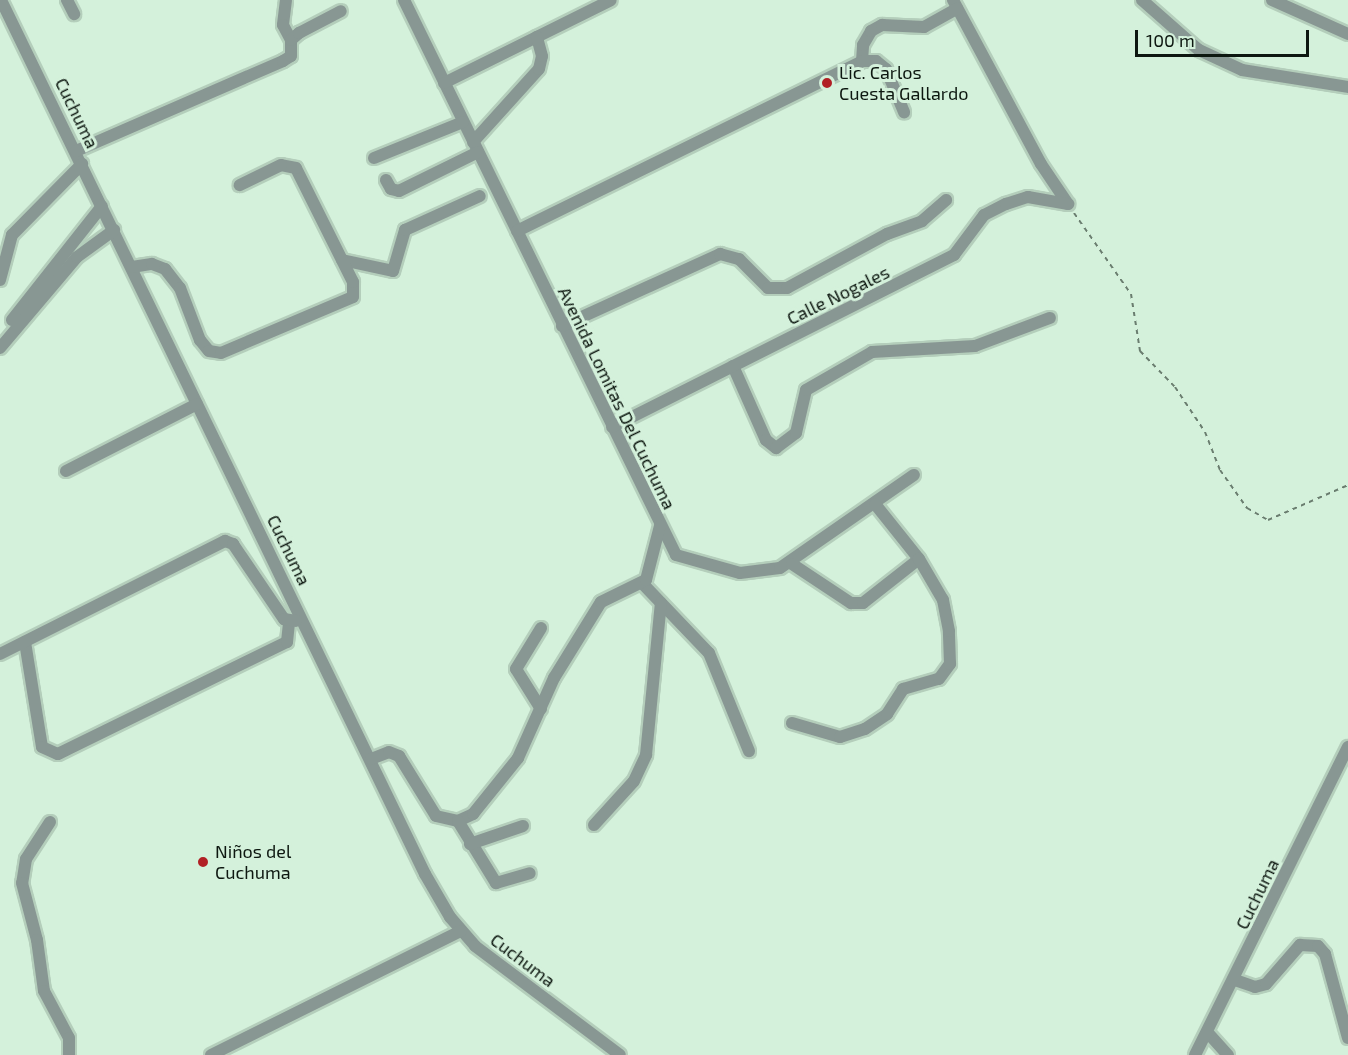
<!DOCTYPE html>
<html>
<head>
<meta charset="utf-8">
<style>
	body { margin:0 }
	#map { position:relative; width:1348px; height:1055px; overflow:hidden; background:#d4f1db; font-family:"Exo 2",sans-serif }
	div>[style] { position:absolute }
	.path>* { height:2px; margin-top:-1px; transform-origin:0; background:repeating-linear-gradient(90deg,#6a7d6f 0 4.5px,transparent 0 9px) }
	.roads { filter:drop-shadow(2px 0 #b4cebb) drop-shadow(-2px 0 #b4cebb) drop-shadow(0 2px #b4cebb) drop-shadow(0 -2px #b4cebb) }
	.minor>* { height:12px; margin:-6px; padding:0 6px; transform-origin:6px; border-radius:6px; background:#889793 }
	.dots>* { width:16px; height:16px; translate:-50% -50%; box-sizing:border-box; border:3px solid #d4f1db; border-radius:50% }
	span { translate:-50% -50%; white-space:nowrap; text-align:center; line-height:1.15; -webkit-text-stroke:6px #d4f1db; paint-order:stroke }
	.poi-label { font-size:18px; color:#0d1710 }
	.left { translate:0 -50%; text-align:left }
	.street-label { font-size:18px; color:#0d1710 }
	.scale { position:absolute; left:1135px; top:30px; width:174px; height:27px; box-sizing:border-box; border:3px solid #0d1710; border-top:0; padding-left:8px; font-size:18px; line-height:21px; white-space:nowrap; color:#0d1710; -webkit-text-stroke:4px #d4f1db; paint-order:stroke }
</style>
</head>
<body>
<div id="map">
	<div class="path">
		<i style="left:1074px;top:213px;width:99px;rotate:54.9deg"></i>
		<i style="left:1131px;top:294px;width:58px;rotate:81deg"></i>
		<i style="left:1140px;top:351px;width:50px;rotate:45.8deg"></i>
		<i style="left:1175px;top:387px;width:54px;rotate:56.3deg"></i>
		<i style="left:1205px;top:432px;width:41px;rotate:68.5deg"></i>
		<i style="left:1220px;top:470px;width:47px;rotate:54.6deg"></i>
		<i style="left:1247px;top:508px;width:24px;rotate:30deg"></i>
		<i style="left:1268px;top:520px;width:87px;rotate:-23.6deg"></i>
	</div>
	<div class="roads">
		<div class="minor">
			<i style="left:1px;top:0;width:971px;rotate:64.12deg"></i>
			<i style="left:425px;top:874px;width:50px;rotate:59.8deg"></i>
			<i style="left:450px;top:917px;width:38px;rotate:49deg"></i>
			<i style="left:475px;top:946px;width:181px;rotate:36.9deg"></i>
			<i style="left:67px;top:0;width:16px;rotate:63deg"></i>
			<i style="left:286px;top:0;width:25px;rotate:97deg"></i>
			<i style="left:283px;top:25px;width:17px;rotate:62deg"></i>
			<i style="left:404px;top:0;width:618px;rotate:63.89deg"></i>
			<i style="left:676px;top:555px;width:66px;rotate:15.7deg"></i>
			<i style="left:740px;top:573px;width:40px;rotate:-7.1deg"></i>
			<i style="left:780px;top:568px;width:163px;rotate:-34.8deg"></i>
			<i style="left:953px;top:0;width:186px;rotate:61.8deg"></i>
			<i style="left:1041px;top:164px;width:48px;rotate:56deg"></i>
			<i style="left:1142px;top:0;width:76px;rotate:41.3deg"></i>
			<i style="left:1199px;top:50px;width:47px;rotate:24.9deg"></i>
			<i style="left:1242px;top:70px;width:107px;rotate:9.1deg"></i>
			<i style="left:1272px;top:0;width:83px;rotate:24.1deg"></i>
			<i style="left:862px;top:61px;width:16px;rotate:-86deg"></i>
			<i style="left:863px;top:45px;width:16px;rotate:-60deg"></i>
			<i style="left:871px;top:31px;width:13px;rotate:-29deg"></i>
			<i style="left:882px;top:25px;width:42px;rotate:2.7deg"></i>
			<i style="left:924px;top:27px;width:38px;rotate:-29deg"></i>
			<i style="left:444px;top:83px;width:186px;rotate:-26.4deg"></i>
			<i style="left:473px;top:142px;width:98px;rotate:-47.9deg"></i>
			<i style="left:539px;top:69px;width:13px;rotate:-77deg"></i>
			<i style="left:542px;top:56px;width:20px;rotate:-105deg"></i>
			<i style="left:76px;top:151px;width:226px;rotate:-23.5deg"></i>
			<i style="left:283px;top:61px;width:9px;rotate:-32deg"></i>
			<i style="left:291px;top:56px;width:16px;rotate:-90deg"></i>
			<i style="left:291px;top:40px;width:11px;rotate:-41deg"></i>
			<i style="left:299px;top:33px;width:47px;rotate:-27.6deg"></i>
			<i style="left:374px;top:158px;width:96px;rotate:-22deg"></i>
			<i style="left:386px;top:180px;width:10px;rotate:61deg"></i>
			<i style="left:391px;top:189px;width:8px;rotate:14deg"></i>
			<i style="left:399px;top:191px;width:88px;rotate:-26.3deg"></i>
			<i style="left:517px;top:231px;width:385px;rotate:-26.2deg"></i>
			<i style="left:862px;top:61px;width:14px"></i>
			<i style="left:876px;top:61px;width:13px;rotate:39deg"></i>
			<i style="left:886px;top:69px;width:47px;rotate:67.3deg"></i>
			<i style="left:342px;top:260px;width:52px;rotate:12.2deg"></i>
			<i style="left:393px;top:271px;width:43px;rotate:-73.7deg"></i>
			<i style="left:405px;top:230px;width:82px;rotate:-24.4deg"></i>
			<i style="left:132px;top:267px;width:20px;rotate:-9deg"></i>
			<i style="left:152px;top:264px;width:14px;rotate:21deg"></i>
			<i style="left:165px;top:269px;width:24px;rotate:52deg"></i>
			<i style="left:180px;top:288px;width:56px;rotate:69deg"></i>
			<i style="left:200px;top:340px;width:14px;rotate:51deg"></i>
			<i style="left:209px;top:351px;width:12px;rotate:9deg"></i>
			<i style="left:221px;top:353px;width:143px;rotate:-23deg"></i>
			<i style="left:353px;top:297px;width:15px;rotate:-90deg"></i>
			<i style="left:353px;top:282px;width:127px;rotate:-116.6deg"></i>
			<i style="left:296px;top:168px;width:15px;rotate:-169deg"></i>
			<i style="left:281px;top:165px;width:46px;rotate:154deg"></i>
			<i style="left:0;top:280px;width:47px;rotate:-75.1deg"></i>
			<i style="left:12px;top:235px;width:100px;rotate:-45.4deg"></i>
			<i style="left:12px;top:320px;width:145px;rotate:-51.7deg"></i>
			<i style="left:562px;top:326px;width:174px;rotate:-24.5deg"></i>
			<i style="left:720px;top:254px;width:20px;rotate:15deg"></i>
			<i style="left:739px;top:259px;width:41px;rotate:45deg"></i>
			<i style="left:768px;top:288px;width:19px"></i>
			<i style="left:787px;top:288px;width:114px;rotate:-28.4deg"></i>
			<i style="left:887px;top:234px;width:37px;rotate:-20deg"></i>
			<i style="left:922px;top:221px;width:32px;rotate:-41deg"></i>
			<i style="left:0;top:348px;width:119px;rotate:-49.8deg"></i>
			<i style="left:77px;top:257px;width:46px;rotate:-36.1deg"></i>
			<i style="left:733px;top:366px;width:81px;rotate:66deg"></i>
			<i style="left:766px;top:440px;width:13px;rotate:39deg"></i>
			<i style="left:776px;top:448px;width:25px;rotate:-37deg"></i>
			<i style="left:796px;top:433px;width:44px;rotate:-76.9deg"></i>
			<i style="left:806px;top:390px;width:76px;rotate:-29.9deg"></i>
			<i style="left:872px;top:352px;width:103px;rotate:-3.3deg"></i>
			<i style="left:975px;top:346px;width:80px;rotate:-20.5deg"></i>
			<i style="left:612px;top:427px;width:383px;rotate:-26.7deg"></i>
			<i style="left:954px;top:255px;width:50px;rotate:-53.1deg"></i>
			<i style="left:984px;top:215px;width:25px;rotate:-27deg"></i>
			<i style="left:1006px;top:204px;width:23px;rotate:-18deg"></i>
			<i style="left:1028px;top:197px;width:41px;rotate:9.9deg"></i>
			<i style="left:66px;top:471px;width:147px;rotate:-27.1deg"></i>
			<i style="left:792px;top:564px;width:71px;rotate:33.5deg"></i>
			<i style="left:851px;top:603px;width:12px"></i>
			<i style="left:863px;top:603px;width:71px;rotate:-38.2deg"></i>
			<i style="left:919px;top:559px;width:70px;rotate:-128.7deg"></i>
			<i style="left:642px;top:583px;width:97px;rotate:46.3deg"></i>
			<i style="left:709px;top:653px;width:106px;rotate:67.8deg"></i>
			<i style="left:25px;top:642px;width:106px;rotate:80.8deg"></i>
			<i style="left:42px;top:747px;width:17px;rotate:24deg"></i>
			<i style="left:58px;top:754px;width:255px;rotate:-26.1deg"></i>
			<i style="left:287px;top:642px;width:20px;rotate:-84deg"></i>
			<i style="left:0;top:654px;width:252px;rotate:-26.7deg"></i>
			<i style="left:225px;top:541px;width:9px;rotate:21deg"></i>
			<i style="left:233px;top:544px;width:91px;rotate:55.8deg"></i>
			<i style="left:284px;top:619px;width:12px;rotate:9deg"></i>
			<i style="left:541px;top:709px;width:47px;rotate:-122deg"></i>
			<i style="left:516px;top:669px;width:48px;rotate:-58.6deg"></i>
			<i style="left:792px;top:723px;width:50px;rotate:16.3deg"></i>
			<i style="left:840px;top:737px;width:26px;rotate:-18deg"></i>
			<i style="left:865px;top:729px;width:27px;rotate:-34deg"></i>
			<i style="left:887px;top:714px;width:30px;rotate:-57deg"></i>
			<i style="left:903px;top:689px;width:37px;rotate:-16deg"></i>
			<i style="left:939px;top:679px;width:19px;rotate:-54deg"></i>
			<i style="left:950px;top:664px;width:33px;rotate:-92deg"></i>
			<i style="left:949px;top:631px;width:32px;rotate:-101deg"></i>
			<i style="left:943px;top:600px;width:48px;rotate:-120.3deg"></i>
			<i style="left:371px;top:759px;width:19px;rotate:-21deg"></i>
			<i style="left:389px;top:752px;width:11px;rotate:22deg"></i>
			<i style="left:399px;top:756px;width:70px;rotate:58.3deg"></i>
			<i style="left:436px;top:816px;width:23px;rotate:13deg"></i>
			<i style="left:458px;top:821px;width:17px;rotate:-25deg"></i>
			<i style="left:473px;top:814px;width:72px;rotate:-51.2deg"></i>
			<i style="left:518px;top:758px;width:88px;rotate:-65.8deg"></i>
			<i style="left:554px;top:678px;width:89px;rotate:-58.3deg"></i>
			<i style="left:601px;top:602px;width:50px;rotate:-26.1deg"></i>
			<i style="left:646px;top:580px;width:56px;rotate:-75.5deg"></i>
			<i style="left:458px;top:821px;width:73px;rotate:58.5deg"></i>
			<i style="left:496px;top:883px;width:35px;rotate:-16deg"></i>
			<i style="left:50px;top:822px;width:44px;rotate:123deg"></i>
			<i style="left:26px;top:859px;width:24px;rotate:99deg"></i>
			<i style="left:22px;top:883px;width:59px;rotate:75.3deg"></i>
			<i style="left:37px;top:940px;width:51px;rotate:82.2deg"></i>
			<i style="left:44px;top:991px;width:53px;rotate:62deg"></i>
			<i style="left:69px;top:1038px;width:17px;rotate:90deg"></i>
			<i style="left:594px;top:825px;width:59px;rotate:-47.7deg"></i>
			<i style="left:634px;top:781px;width:29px;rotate:-65deg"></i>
			<i style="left:646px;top:755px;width:153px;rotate:-84.4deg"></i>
			<i style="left:470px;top:844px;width:56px;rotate:-18.8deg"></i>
			<i style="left:1235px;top:980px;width:21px;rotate:19deg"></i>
			<i style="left:1255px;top:987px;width:11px;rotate:-15deg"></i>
			<i style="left:1266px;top:984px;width:52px;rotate:-48.9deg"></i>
			<i style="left:1300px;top:945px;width:18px;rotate:3deg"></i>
			<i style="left:1318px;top:946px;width:11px;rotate:49deg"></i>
			<i style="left:1325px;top:954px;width:87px;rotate:74.7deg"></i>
			<i style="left:1208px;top:1033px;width:30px;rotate:48deg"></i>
			<i style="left:211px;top:1055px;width:279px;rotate:-26.4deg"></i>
			<i style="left:1195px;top:1055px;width:344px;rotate:-63.6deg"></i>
		</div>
	</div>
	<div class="dots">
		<i style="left:827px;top:83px;background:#b12025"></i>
		<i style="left:203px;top:862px;background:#b12025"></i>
	</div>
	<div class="poi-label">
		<span class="left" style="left:839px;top:83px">Lic. Carlos<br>Cuesta Gallardo</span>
		<span class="left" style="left:215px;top:862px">Niños del<br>Cuchuma</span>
	</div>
	<div class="street-label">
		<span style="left:77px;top:113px;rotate:64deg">Cuchuma</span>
		<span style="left:838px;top:295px;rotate:-26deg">Calle Nogales</span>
		<span style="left:617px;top:398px;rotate:64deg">Avenida Lomitas Del Cuchuma</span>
		<span style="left:289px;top:550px;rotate:64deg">Cuchuma</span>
		<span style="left:1257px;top:894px;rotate:-64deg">Cuchuma</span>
		<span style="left:523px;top:960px;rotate:37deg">Cuchuma</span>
	</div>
	<div class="scale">100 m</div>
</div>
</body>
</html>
